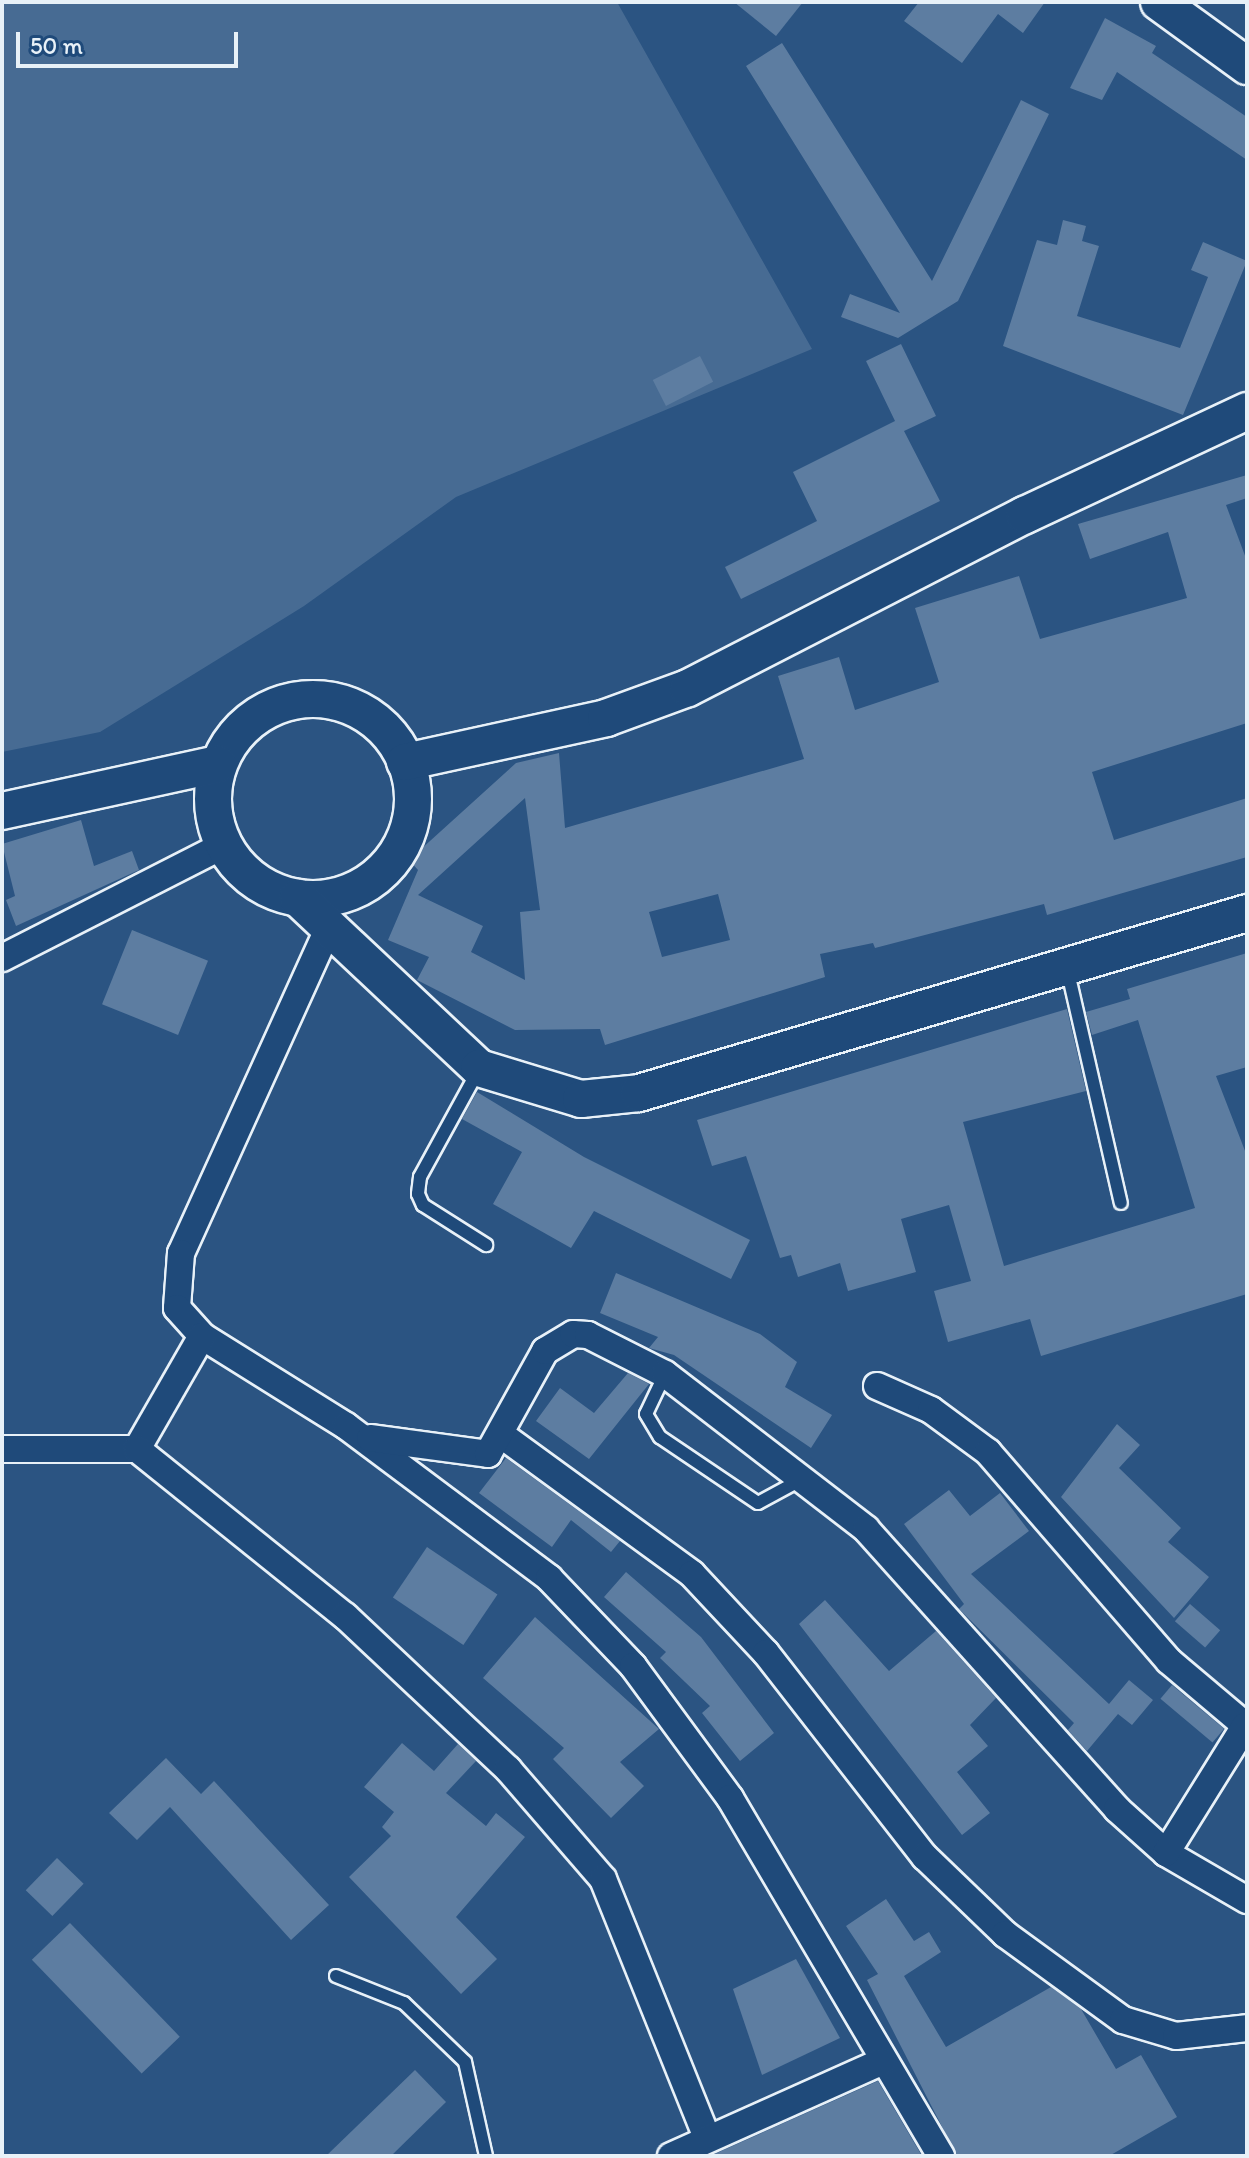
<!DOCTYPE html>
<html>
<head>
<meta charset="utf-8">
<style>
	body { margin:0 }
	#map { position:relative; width:1249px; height:2158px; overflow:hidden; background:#2b5482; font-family:Itim,sans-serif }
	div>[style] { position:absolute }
	.green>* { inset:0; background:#476b93 }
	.building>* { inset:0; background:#5d7da1; transform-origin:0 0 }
	.roads { filter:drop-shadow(2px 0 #e8f1f8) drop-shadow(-2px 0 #e8f1f8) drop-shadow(0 2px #e8f1f8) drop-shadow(0 -2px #e8f1f8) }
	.lane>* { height:12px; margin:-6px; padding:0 6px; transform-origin:6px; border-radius:6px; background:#1f4a7a }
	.street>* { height:26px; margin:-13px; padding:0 13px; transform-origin:13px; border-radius:13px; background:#1f4a7a }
	.secondary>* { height:36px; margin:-18px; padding:0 18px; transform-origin:18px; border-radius:18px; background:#1f4a7a }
	.secondary>.ring { margin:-18px; padding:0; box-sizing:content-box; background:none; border:36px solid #1f4a7a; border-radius:50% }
	span { translate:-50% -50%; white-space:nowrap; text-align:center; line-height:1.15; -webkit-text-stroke:8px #1f4a7a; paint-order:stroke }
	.frame { position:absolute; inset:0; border:4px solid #e8f1f8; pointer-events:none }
	.scale { position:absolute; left:16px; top:32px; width:222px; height:36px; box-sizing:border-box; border:4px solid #e8f1f8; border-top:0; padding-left:10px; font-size:24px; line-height:28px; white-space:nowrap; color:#e8f1f8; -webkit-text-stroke:6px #1f4a7a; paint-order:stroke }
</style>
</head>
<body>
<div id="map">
	<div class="green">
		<i style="clip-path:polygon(2px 2px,617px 2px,812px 349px,456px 497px,304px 606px,100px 732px,2px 752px)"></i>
	</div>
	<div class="building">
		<i style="clip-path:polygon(734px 2px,803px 2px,776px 36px)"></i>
		<i style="clip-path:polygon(919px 2px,1045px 2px,1023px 33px,998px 14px,962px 63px,904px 21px)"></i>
		<i style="clip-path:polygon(1105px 18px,1156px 46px,1152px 53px,1247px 117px,1247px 160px,1117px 72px,1102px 100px,1070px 88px)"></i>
		<i style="clip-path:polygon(782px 43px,932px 281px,1021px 100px,1049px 114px,958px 301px,898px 338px,841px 317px,850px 294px,900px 313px,746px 66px)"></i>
		<i style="clip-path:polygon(1063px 220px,1086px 226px,1082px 241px,1099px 246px,1077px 316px,1180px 348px,1208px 277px,1191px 270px,1203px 242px,1247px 261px,1183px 415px,1003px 346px,1037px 240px,1057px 245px)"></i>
		<i style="clip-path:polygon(901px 344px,936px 416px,904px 431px,940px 501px,741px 599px,725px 567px,817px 521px,793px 472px,895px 421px,866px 361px)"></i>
		<i style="left:700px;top:356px;width:29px;height:53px;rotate:63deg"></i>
		<i style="clip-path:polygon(evenodd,1247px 475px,1247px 498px,1226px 505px,1247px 561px,1247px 723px,1092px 772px,1114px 840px,1247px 798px,1247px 857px,1047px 915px,1044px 904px,875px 948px,873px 943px,820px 954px,825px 977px,605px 1045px,600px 1029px,515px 1030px,417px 980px,429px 957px,388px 940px,418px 870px,409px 860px,516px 763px,559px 753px,565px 828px,804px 759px,778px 676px,839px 657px,855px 710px,939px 682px,915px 608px,1019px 576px,1040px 639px,1187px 598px,1168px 532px,1090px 559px,1078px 524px,1247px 475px,525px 798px,540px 910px,520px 912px,525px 980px,471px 952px,483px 926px,418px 895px,525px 798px,1247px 475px,718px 894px,730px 940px,662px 957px,649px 912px,718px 894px)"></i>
		<i style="clip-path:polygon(81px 820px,94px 866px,132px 851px,139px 870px,16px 926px,6px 900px,15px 896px,2px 844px)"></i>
		<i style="left:132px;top:930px;width:82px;height:80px;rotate:22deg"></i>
		<i style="clip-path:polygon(1247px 953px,1247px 1067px,1216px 1076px,1247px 1156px,1247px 1294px,1041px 1356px,1030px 1319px,948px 1342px,934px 1291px,971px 1281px,949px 1205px,901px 1219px,916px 1272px,848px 1291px,840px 1263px,798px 1277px,791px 1255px,780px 1258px,746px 1156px,712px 1166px,697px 1120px,1067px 1009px,1086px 1091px,963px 1122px,1004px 1266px,1195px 1208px,1138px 1020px,1092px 1035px,1086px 1012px,1130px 999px,1127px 989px)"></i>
		<i style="clip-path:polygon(477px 1092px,584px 1157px,750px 1240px,731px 1279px,594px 1211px,571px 1248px,493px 1204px,522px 1152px,462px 1119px)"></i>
		<i style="clip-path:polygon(616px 1273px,760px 1334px,797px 1362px,785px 1387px,832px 1415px,811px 1448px,674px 1355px,649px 1348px,658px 1337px,600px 1313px)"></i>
		<i style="clip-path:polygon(628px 1373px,649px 1384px,589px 1459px,536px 1421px,560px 1388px,594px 1413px)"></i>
		<i style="clip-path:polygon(1117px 1424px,1140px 1445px,1119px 1468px,1181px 1528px,1168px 1542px,1209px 1577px,1174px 1618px,1061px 1497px)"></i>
		<i style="clip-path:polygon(506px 1458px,620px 1541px,611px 1552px,571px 1520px,552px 1547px,479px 1493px)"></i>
		<i style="clip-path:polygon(949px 1490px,970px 1516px,1000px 1493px,1029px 1531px,971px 1574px,1109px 1704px,1129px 1680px,1153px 1700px,1132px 1725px,1118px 1714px,1087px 1751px,1068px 1730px,1074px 1723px,959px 1609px,964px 1604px,904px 1524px)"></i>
		<i style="left:427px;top:1547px;width:85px;height:61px;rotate:34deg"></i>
		<i style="clip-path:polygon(626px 1572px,701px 1637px,774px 1733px,740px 1761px,702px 1713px,710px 1706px,660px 1658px,666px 1652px,604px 1597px)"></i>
		<i style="clip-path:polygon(825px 1600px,889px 1671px,936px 1631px,996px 1698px,970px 1725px,988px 1746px,957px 1772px,990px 1813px,962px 1835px,799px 1624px)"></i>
		<i style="left:1190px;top:1604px;width:40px;height:23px;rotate:41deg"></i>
		<i style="clip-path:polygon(535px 1617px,659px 1729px,620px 1762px,644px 1786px,611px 1818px,553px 1759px,564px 1748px,483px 1678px)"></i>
		<i style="left:1172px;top:1685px;width:68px;height:18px;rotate:40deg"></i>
		<i style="clip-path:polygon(402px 1743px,434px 1771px,458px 1744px,476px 1761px,446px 1793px,486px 1826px,496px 1813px,525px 1837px,456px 1917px,497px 1959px,461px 1994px,349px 1877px,391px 1836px,382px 1827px,394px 1812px,364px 1787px)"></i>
		<i style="clip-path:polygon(166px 1758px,201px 1794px,214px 1781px,329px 1905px,291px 1940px,170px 1807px,137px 1840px,109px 1813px)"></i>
		<i style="left:57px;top:1858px;width:37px;height:45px;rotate:44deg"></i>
		<i style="clip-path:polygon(886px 1899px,914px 1941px,929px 1932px,941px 1952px,904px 1976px,946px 2047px,1051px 1987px,1081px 2009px,1116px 2069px,1141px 2055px,1177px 2117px,1109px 2156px,957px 2156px,867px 1980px,878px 1974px,846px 1926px)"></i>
		<i style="left:70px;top:1923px;width:158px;height:53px;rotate:46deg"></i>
		<i style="clip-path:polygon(796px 1959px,840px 2038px,762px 2075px,733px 1989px)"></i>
		<i style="clip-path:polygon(415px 2070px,446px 2102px,391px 2156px,326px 2156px)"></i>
		<i style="clip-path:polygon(878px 2081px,922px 2156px,710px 2156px)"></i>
	</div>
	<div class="roads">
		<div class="lane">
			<i style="left:1067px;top:968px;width:241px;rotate:77.1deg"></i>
			<i style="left:478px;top:1071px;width:121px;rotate:118.7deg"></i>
			<i style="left:420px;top:1177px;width:17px;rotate:97deg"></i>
			<i style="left:418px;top:1194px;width:12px;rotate:66deg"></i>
			<i style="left:423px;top:1205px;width:75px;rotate:32.4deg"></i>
			<i style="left:665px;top:1374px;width:44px;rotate:115.4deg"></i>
			<i style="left:646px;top:1414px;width:27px;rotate:59deg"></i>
			<i style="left:660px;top:1437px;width:118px;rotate:34deg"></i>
			<i style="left:758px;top:1503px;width:52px;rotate:-28.5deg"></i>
			<i style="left:336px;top:1976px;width:73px;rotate:21.7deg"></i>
			<i style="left:404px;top:2003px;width:85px;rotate:44deg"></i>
			<i style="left:465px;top:2062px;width:96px;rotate:77.4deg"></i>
		</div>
		<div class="street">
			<i style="left:329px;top:927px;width:358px;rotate:114.4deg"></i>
			<i style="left:181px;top:1253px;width:55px;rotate:94.2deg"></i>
			<i style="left:177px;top:1308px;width:38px;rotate:48deg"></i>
			<i style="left:202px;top:1336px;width:170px;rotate:32deg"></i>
			<i style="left:346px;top:1426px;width:254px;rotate:36.8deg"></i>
			<i style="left:549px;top:1578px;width:122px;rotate:46.3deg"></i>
			<i style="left:633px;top:1666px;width:164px;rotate:53.7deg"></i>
			<i style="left:730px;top:1798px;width:416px;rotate:59.5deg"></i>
			<i style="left:2px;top:958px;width:249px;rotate:-27deg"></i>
			<i style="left:877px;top:1386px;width:59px;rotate:24deg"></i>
			<i style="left:931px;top:1410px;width:71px;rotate:36.4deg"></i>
			<i style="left:988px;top:1452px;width:276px;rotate:49.1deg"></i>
			<i style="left:1169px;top:1661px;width:102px;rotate:40.2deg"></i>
			<i style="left:503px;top:1436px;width:234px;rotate:36.1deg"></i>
			<i style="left:692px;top:1574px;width:108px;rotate:46.9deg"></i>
			<i style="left:766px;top:1653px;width:259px;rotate:52.1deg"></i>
			<i style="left:925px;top:1857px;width:111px;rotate:43.9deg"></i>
			<i style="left:1005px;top:1934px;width:146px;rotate:36.1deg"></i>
			<i style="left:1123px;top:2020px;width:55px;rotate:16.8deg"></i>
			<i style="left:1176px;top:2036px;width:71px;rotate:-6.4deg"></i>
			<i style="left:370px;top:1438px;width:119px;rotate:7.7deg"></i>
			<i style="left:488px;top:1454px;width:118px;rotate:-61deg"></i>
			<i style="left:545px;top:1351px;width:33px;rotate:-31deg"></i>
			<i style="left:573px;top:1334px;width:15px;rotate:4deg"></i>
			<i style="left:588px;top:1335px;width:86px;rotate:26.9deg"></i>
			<i style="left:665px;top:1374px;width:254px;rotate:37.6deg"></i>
			<i style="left:866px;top:1529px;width:376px;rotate:48.1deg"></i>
			<i style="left:1117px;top:1809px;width:66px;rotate:41.9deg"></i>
			<i style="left:1166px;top:1853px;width:94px;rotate:30.1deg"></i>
			<i style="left:2px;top:1449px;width:135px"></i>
			<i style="left:137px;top:1449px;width:130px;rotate:-60.1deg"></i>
			<i style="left:137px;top:1449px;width:267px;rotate:38.8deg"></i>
			<i style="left:345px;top:1616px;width:224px;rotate:43.2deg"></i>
			<i style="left:508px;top:1769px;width:145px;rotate:49.2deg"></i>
			<i style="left:603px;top:1879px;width:279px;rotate:68.1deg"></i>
			<i style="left:1166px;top:1853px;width:150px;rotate:-58.1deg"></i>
			<i style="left:671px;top:2156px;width:232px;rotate:-24.1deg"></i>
		</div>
		<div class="secondary">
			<i style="left:1159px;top:2px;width:109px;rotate:36deg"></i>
			<i class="ring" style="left:213px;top:699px;width:164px;height:164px"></i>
			<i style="left:405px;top:762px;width:206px;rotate:-12.3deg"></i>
			<i style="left:606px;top:718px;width:87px;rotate:-20.1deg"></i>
			<i style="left:688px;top:688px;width:379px;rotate:-27.2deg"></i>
			<i style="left:1025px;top:515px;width:245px;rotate:-25.1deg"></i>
			<i style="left:2px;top:811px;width:221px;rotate:-12.3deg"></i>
			<i style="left:298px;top:898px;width:248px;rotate:43.2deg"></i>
			<i style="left:479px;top:1068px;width:107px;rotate:16.9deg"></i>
			<i style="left:581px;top:1099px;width:58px;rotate:-5.9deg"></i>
			<i style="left:639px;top:1093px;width:634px;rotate:-16.49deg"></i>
		</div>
	</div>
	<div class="frame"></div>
	<div class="scale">50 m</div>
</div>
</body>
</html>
